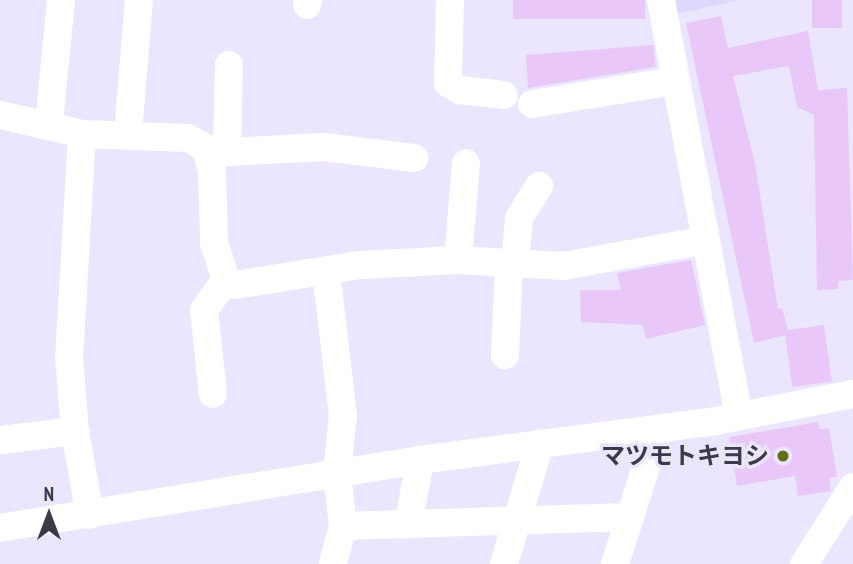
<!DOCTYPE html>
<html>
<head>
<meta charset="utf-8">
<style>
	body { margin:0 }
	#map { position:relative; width:853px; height:564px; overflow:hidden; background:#ebe6fe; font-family:"PT Sans Narrow","Noto Sans JP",sans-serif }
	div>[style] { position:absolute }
	.built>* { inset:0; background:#dfd7fc }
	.building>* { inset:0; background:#e9c8f9; transform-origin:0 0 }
	.minor>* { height:28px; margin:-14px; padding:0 14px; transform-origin:14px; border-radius:14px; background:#fff }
	.dots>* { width:19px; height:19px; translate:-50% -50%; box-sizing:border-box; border:4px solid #ebe6fe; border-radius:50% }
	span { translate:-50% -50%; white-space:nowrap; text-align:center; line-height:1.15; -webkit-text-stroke:7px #ebe6fe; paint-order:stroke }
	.poi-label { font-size:24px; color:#3c3949; font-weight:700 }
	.right { translate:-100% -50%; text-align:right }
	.north { position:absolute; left:14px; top:480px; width:70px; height:70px; -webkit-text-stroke:5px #ebe6fe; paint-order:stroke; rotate:0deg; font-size:19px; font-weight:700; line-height:28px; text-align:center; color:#3c3949 }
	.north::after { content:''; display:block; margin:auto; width:24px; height:32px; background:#3c3949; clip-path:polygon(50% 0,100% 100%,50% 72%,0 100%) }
</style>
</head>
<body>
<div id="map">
	<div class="built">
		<i style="clip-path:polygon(669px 0,741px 0,671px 15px)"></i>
	</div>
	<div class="building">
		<i style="left:513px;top:0;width:132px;height:19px"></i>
		<i style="left:812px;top:0;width:30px;height:28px"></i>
		<i style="clip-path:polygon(721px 16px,728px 48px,808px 31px,818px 90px,847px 88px,853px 280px,838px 281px,838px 289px,817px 290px,814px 115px,797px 107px,789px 66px,733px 76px,755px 163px,778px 309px,782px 308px,789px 334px,754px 343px,686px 23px)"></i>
		<i style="clip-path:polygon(653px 45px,656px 67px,528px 88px,526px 55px)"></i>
		<i style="clip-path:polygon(691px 260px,705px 325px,646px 339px,643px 325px,581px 322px,580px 290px,621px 290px,617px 273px)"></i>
		<i style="left:824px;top:325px;width:57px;height:40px;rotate:82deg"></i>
		<i style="clip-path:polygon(818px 422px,820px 429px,829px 428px,837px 477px,829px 478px,831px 491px,798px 496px,795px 476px,737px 486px,729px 437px)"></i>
	</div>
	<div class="minor">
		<i style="left:450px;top:0;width:83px;rotate:91.4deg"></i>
		<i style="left:448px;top:83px;width:13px;rotate:32deg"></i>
		<i style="left:459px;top:90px;width:45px;rotate:6.3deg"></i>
		<i style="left:661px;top:0;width:423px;rotate:79.4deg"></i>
		<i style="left:307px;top:5px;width:5px;rotate:-79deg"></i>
		<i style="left:532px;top:104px;width:144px;rotate:-9.2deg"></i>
		<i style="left:0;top:115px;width:84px;rotate:13deg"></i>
		<i style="left:82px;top:134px;width:106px;rotate:2.2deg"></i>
		<i style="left:188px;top:138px;width:20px;rotate:30deg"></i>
		<i style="left:205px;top:148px;width:23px;rotate:72deg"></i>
		<i style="left:212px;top:170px;width:73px;rotate:88.4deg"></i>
		<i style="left:214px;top:243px;width:39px;rotate:72deg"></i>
		<i style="left:226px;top:280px;width:10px;rotate:29deg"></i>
		<i style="left:235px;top:285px;width:127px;rotate:-9.1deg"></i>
		<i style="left:360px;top:265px;width:98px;rotate:-2.9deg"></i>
		<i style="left:458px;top:260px;width:106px;rotate:3.2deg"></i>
		<i style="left:564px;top:266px;width:143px;rotate:-10.4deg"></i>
		<i style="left:49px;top:123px;width:124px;rotate:-84.4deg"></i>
		<i style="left:128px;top:133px;width:133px;rotate:-85.3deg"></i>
		<i style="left:82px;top:134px;width:223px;rotate:93.3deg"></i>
		<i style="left:69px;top:357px;width:74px;rotate:85.4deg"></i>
		<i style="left:75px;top:431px;width:85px;rotate:79.9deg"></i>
		<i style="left:205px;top:148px;width:22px;rotate:10deg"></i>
		<i style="left:227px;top:152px;width:97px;rotate:-3deg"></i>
		<i style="left:324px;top:147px;width:91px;rotate:7deg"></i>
		<i style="left:227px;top:152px;width:87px;rotate:-88.7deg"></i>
		<i style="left:458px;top:260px;width:97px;rotate:-85.3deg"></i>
		<i style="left:515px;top:265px;width:47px;rotate:-85.1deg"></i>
		<i style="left:519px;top:218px;width:38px;rotate:-58deg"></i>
		<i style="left:326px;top:271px;width:145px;rotate:83.3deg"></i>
		<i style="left:343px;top:415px;width:58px;rotate:95.9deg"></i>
		<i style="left:337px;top:473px;width:53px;rotate:83.5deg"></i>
		<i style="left:343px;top:526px;width:39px;rotate:105deg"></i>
		<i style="left:505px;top:355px;width:90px;rotate:-87.5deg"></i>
		<i style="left:213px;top:394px;width:84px;rotate:-96.1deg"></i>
		<i style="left:204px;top:310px;width:37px;rotate:-54deg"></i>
		<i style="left:0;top:440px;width:76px;rotate:-6.8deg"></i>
		<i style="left:409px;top:521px;width:62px;rotate:-79.8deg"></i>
		<i style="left:343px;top:526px;width:286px;rotate:-1.8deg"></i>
		<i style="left:0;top:528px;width:425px;rotate:-9.2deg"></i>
		<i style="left:420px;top:460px;width:298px;rotate:-7.5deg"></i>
		<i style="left:715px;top:421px;width:141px;rotate:-11.1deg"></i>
		<i style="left:504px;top:564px;width:126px;rotate:-73.4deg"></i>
		<i style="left:615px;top:564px;width:142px;rotate:-72.3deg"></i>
		<i style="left:804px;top:564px;width:91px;rotate:-57.5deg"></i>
	</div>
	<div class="dots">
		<i style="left:783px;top:456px;background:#666e15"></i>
	</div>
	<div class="poi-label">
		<span class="right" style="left:769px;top:456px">マツモトキヨシ</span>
	</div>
	<div class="north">N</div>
</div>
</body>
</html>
